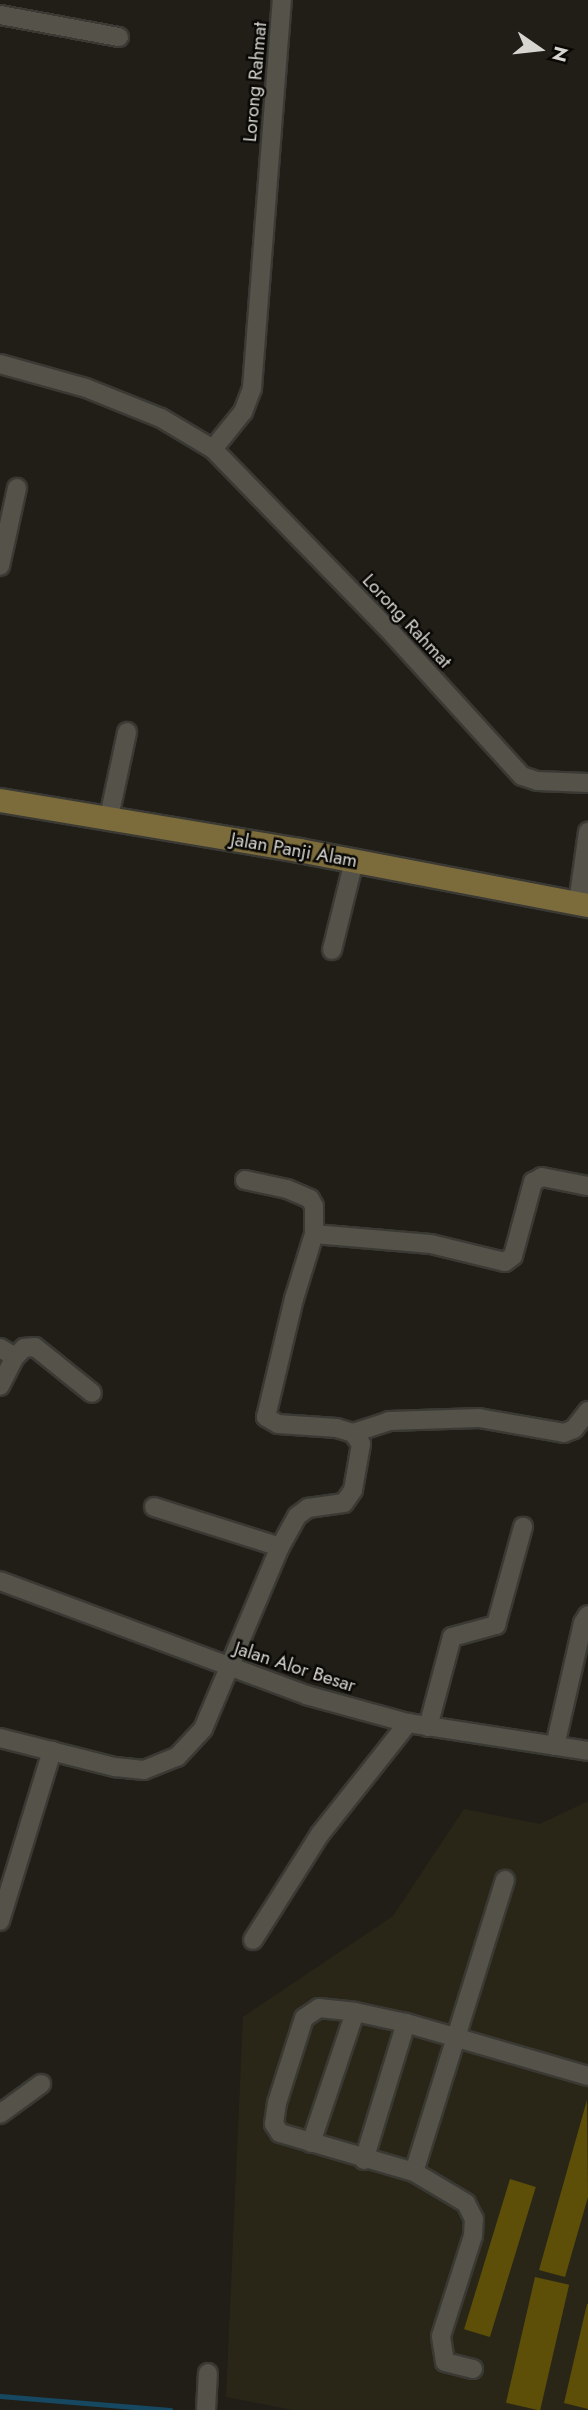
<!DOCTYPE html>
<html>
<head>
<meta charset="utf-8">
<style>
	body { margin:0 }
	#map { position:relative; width:588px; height:2410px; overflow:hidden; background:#201e16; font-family:Jost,sans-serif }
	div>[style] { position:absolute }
	.built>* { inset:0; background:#292618 }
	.stream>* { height:5px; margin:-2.5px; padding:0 2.5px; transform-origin:2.5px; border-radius:2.5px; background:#164861 }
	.building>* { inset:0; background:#5d4e08; transform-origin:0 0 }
	.roads { filter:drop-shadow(2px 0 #3a3934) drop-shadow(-2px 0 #3a3934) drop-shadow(0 2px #3a3934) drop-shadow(0 -2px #3a3934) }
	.minor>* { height:18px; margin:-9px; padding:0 9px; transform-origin:9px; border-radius:9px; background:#545249 }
	.major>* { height:23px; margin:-11.5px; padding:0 11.5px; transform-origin:11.5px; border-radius:11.5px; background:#7d6c3b }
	span { translate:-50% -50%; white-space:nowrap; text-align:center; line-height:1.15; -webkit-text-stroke:5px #090805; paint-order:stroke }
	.street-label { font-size:19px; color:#d6d5d0 }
	.north { position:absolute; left:504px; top:14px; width:70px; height:70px; -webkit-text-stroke:5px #090805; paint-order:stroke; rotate:104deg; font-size:19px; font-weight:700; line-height:28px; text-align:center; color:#d6d5d0 }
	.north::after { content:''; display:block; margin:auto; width:24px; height:32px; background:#d6d5d0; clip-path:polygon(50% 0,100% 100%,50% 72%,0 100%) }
</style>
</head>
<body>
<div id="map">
	<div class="built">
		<i style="clip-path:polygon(588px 1801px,588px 2410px,293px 2410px,226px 2397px,243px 2017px,393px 1916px,464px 1809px,540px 1824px)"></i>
	</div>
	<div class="stream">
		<i style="left:0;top:2396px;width:171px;rotate:4.7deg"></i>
	</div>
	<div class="building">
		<i style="clip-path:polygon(587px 2100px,588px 2197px,565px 2277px,539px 2270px)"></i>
		<i style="left:510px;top:2179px;width:27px;height:157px;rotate:17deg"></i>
		<i style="left:535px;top:2277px;width:35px;height:129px;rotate:13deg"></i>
		<i style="clip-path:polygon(587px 2304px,588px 2304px,588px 2409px,564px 2403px)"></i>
	</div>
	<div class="roads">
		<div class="minor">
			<i style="left:0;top:15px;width:121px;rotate:10.5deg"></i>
			<i style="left:0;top:364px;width:89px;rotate:15.6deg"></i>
			<i style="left:86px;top:388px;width:81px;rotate:21.8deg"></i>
			<i style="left:161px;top:418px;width:61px;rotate:30.8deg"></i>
			<i style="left:213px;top:449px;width:252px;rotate:45.8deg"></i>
			<i style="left:389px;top:630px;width:197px;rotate:47.7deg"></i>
			<i style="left:522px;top:776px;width:16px;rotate:18deg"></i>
			<i style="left:537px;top:781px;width:51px;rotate:2.2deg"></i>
			<i style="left:213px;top:449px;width:48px;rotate:-51deg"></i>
			<i style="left:243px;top:412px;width:26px;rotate:-69deg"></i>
			<i style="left:252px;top:388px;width:389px;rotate:-85.6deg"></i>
			<i style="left:0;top:566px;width:80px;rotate:-77.7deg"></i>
			<i style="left:109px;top:817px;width:87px;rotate:-78deg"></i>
			<i style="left:578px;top:903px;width:72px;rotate:-82deg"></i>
			<i style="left:332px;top:950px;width:92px;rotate:-76.1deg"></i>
			<i style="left:245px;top:1180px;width:43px;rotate:12.1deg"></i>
			<i style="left:287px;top:1189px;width:25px;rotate:23deg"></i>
			<i style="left:310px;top:1199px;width:8px;rotate:60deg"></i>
			<i style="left:314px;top:1206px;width:28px;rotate:90deg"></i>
			<i style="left:0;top:1348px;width:17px;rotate:31deg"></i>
			<i style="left:0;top:1386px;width:33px;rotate:-63deg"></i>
			<i style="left:15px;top:1357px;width:13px;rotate:-45deg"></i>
			<i style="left:24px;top:1348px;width:11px;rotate:-5deg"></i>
			<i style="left:35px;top:1347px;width:73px;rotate:38.9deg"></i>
			<i style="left:353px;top:1433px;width:38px;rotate:-18deg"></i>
			<i style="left:389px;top:1421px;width:90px;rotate:-1.9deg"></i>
			<i style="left:479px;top:1418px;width:86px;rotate:10deg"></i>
			<i style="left:564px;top:1433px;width:11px;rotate:-22deg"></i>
			<i style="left:574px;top:1429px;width:23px;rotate:-52deg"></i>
			<i style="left:154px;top:1507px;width:132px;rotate:17.6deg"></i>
			<i style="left:0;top:1581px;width:327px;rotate:20.4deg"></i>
			<i style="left:306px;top:1695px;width:106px;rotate:15.4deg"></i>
			<i style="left:408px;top:1723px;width:182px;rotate:8.8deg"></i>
			<i style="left:428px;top:1727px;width:93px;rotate:-75.1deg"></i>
			<i style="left:452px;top:1637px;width:46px;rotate:-15.3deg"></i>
			<i style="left:496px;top:1625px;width:102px;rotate:-74.6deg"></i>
			<i style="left:0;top:1738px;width:119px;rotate:14.2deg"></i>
			<i style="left:115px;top:1767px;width:29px;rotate:6deg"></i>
			<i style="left:144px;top:1770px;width:35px;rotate:-22deg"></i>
			<i style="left:177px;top:1757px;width:38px;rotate:-47deg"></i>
			<i style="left:203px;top:1729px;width:198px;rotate:-67.1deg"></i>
			<i style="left:280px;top:1547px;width:35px;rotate:-61deg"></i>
			<i style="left:297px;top:1516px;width:14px;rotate:-36deg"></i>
			<i style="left:308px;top:1508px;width:36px;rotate:-8deg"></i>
			<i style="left:344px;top:1503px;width:16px;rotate:-55deg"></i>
			<i style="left:353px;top:1490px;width:47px;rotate:-80.1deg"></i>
			<i style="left:361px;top:1444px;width:14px;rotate:-126deg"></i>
			<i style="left:353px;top:1433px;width:17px;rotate:-163deg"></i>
			<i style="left:337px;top:1428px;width:59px;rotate:-176.1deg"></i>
			<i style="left:278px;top:1424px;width:14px;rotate:-150deg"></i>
			<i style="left:266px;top:1417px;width:121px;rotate:-76.7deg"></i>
			<i style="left:294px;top:1299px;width:68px;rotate:-72.9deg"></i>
			<i style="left:314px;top:1234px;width:117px;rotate:4.9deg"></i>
			<i style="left:431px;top:1244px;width:76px;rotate:13.7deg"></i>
			<i style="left:505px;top:1262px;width:10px;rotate:-37deg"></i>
			<i style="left:513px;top:1256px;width:77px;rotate:-74.9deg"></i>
			<i style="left:533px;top:1182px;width:10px;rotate:-29deg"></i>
			<i style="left:542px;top:1177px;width:47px;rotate:11.1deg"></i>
			<i style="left:555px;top:1746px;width:126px;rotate:-77.2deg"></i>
			<i style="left:583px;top:1623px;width:9px;rotate:-58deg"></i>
			<i style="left:0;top:1921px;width:178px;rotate:-73deg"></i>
			<i style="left:253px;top:1940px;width:125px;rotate:-57.7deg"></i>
			<i style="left:320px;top:1834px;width:142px;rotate:-51.6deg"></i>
			<i style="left:0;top:2114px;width:51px;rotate:-36.2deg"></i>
			<i style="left:311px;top:2143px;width:138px;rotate:-71.4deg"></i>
			<i style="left:364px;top:2160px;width:143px;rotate:-73deg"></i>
			<i style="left:414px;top:2172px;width:306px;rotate:-72.7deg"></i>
			<i style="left:473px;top:2369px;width:29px;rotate:-166deg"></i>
			<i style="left:445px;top:2362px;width:26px;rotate:-99deg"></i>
			<i style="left:441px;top:2336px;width:105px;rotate:-72.3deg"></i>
			<i style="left:473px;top:2236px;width:17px;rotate:-87deg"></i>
			<i style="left:474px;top:2219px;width:18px;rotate:-117deg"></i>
			<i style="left:466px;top:2203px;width:61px;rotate:-149.2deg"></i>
			<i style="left:414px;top:2172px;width:140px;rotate:-163.8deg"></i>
			<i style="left:280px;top:2133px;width:11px;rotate:-124deg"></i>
			<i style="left:274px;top:2124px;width:21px;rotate:-82deg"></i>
			<i style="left:277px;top:2103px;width:89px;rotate:-72.4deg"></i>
			<i style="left:304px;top:2018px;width:18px;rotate:-34deg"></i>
			<i style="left:319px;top:2008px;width:36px;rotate:6deg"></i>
			<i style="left:355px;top:2012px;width:52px;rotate:12.2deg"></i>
			<i style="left:406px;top:2023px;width:190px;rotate:16.2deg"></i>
			<i style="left:206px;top:2410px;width:37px;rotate:-87deg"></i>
		</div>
		<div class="major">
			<i style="left:0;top:800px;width:303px;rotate:9.5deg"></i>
			<i style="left:299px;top:850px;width:294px;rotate:10.8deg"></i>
		</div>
	</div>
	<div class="street-label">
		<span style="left:255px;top:82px;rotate:-85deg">Lorong Rahmat</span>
		<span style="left:407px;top:621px;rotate:47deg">Lorong Rahmat</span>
		<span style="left:294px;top:850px;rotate:10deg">Jalan Panji Alam</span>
		<span style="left:295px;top:1667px;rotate:18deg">Jalan Alor Besar</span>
	</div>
	<div class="north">N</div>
</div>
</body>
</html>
